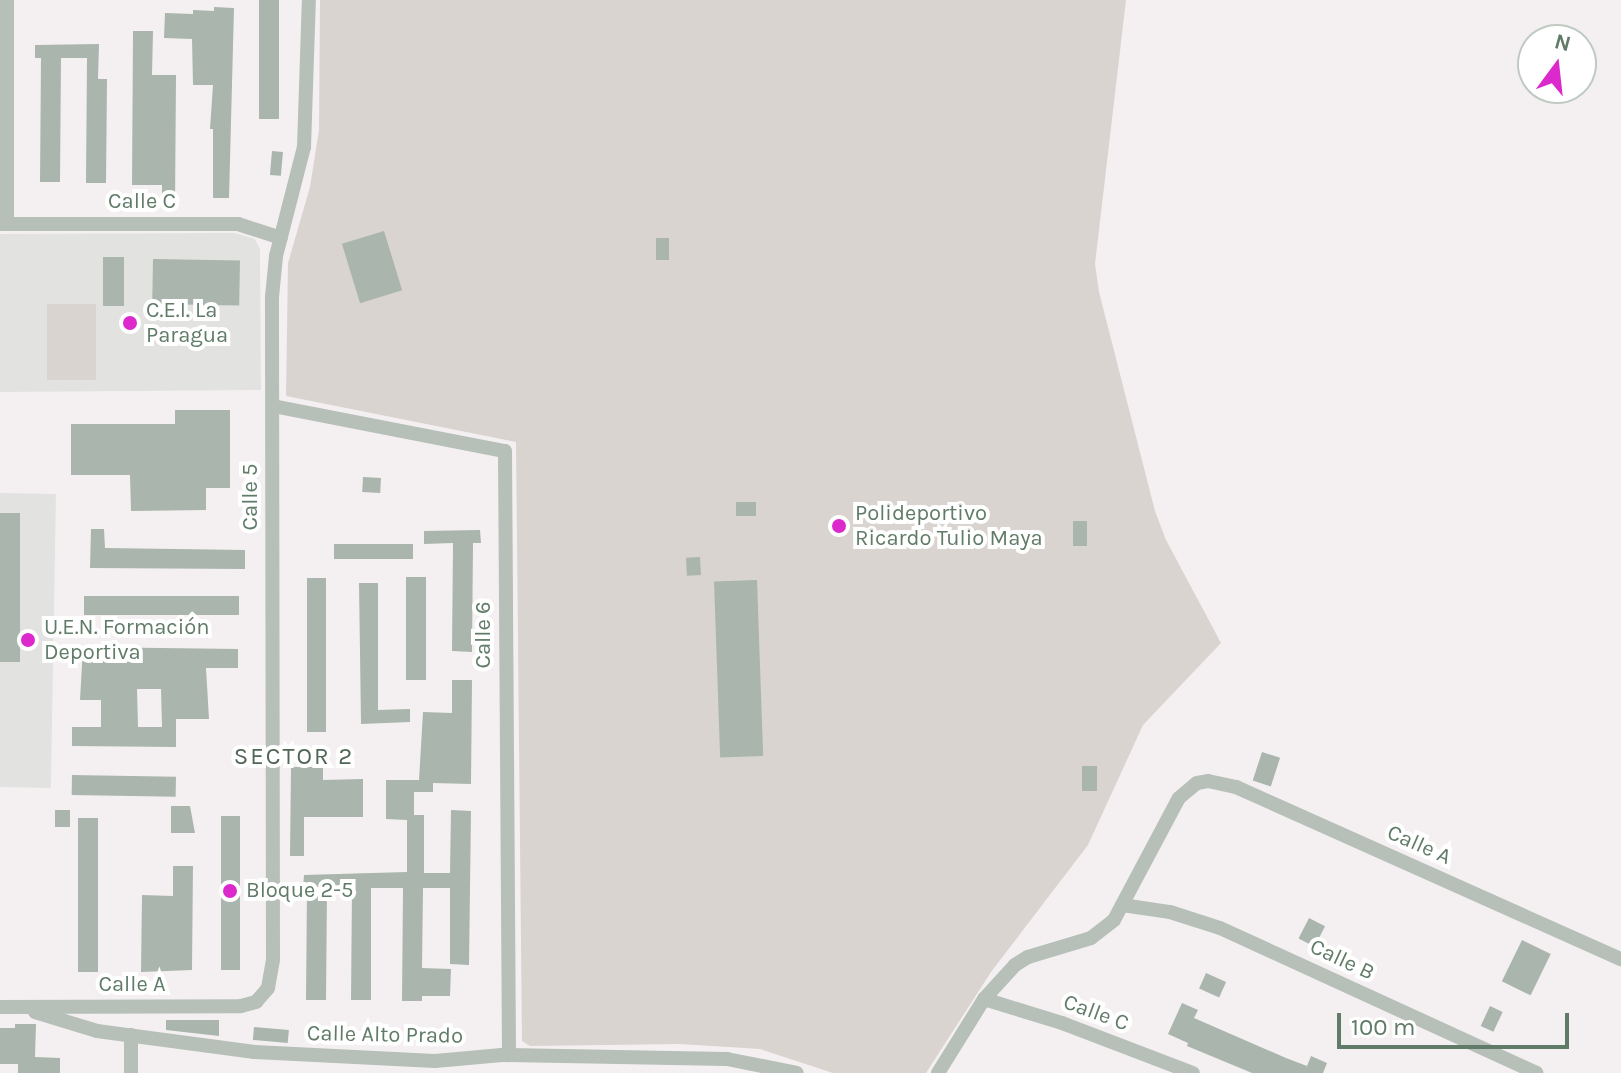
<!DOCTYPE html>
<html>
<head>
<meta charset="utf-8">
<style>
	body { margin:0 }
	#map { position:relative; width:1621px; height:1073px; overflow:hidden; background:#f4f0f1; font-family:Karla,sans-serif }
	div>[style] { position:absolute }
	.built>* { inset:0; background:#e2e2e0; transform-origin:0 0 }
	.green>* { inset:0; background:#d9d4d0; transform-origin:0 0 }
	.building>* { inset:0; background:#a9b5ad; transform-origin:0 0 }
	.minor>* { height:14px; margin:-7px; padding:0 7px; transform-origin:7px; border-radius:7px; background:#b6bfb8 }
	.dots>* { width:22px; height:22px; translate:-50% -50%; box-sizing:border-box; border:4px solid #fff; border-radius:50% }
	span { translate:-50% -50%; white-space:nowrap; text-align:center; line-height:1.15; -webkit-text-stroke:8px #fff; paint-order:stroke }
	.street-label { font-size:22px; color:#607b68 }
	.poi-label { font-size:22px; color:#607b68 }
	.left { translate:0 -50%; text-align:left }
	.neighbourhood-label { font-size:24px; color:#526658; letter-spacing:2px }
	.north { position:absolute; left:1517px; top:24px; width:80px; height:80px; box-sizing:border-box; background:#fff; border:2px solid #bfcac3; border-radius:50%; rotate:15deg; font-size:22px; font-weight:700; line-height:32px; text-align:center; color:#607b68 }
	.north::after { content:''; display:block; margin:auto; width:28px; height:36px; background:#dc29cb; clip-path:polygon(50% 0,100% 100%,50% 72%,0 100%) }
	.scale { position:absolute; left:1337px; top:1013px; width:232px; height:36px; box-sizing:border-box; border:4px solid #607b68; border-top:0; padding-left:10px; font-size:24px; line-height:28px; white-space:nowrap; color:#607b68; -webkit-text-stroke:6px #fff; paint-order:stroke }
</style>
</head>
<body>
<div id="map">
	<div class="built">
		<i style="clip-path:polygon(235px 233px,255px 239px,260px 249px,261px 390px,0 392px,0 234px)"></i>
		<i style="left:0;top:493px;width:56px;height:294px;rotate:1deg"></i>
	</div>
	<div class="green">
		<i style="clip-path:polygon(320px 0,1126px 0,1095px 264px,1099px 292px,1155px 511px,1166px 540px,1221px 643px,1143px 725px,1088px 845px,991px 972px,926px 1073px,833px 1073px,760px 1049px,680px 1044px,530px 1046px,522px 1041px,516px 442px,286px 396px,288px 263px,310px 187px,319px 130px)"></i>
		<i style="left:47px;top:304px;width:49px;height:76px"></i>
	</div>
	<div class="building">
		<i style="left:259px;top:0;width:20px;height:119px"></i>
		<i style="clip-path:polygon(214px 7px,234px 8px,229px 198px,213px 198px,213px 129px,210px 129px,213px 85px,193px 85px,192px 39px,164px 38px,165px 13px,193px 14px,193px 10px,214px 11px)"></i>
		<i style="clip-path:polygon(133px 31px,153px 31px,152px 75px,176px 75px,175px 205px,162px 205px,162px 185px,132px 185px)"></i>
		<i style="clip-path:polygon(99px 44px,98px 79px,107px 79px,106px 183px,86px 183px,87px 58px,61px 58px,60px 182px,40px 182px,41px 58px,35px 58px,35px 45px)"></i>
		<i style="left:272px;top:151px;width:11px;height:24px;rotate:5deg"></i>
		<i style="left:384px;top:231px;width:62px;height:44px;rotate:73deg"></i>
		<i style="left:656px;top:238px;width:13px;height:22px"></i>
		<i style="left:103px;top:257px;width:21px;height:49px"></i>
		<i style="left:153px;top:259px;width:87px;height:45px;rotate:1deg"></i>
		<i style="clip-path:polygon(175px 410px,230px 410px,230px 488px,206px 488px,206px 510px,131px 511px,130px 475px,71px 475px,71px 424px,175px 424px)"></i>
		<i style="left:363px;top:477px;width:18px;height:15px;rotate:3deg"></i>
		<i style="left:736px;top:502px;width:20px;height:14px"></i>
		<i style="left:0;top:513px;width:20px;height:149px"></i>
		<i style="left:1073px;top:521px;width:14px;height:25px"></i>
		<i style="clip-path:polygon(91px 529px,104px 529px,105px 548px,245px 550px,245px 569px,90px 568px)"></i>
		<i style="clip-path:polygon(480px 530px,481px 543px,473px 543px,472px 652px,452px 651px,453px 543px,424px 544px,424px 531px)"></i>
		<i style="left:413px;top:544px;width:15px;height:79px;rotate:90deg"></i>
		<i style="left:700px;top:557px;width:18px;height:14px;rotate:87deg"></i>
		<i style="left:406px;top:577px;width:20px;height:103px"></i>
		<i style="left:307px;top:578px;width:19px;height:154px"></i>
		<i style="left:757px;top:580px;width:176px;height:43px;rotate:88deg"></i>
		<i style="clip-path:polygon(359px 583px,378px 583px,378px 710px,410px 709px,410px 722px,361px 724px)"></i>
		<i style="left:84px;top:596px;width:155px;height:19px"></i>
		<i style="clip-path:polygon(evenodd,83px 647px,238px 649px,238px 668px,206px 668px,209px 719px,176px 719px,176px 747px,72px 746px,72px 727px,101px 727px,101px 700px,80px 700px,83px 647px,137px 689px,161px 689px,162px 727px,138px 727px,137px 689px)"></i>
		<i style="clip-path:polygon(452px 680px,472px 680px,471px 784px,433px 783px,433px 792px,414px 792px,414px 815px,424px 815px,424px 873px,450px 873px,451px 810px,471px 811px,469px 965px,450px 964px,450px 888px,423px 888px,422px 968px,451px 969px,450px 996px,422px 996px,422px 1001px,402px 1001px,403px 888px,371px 888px,371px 1000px,351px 1000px,352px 888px,327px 888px,326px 1000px,306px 1000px,307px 888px,303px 888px,304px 875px,407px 872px,407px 820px,386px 819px,386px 780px,419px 780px,423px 712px,452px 713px)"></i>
		<i style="left:1262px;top:752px;width:19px;height:30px;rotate:18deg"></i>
		<i style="left:1082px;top:766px;width:15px;height:25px"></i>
		<i style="clip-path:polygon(291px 767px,323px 767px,323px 780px,363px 779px,363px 817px,304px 817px,304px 856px,290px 856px)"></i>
		<i style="left:72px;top:775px;width:104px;height:20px;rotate:1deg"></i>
		<i style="clip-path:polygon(171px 806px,190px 806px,195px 833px,171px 833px)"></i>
		<i style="left:55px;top:810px;width:15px;height:17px"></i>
		<i style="left:221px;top:816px;width:19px;height:154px"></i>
		<i style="left:78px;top:818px;width:20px;height:154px"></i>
		<i style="clip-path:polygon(173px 866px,193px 866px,192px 970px,141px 972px,142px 895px,173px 896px)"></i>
		<i style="left:1309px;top:918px;width:18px;height:23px;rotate:27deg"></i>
		<i style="left:1522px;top:940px;width:32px;height:46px;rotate:26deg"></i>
		<i style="left:1206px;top:973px;width:22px;height:17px;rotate:24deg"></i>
		<i style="clip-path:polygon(1182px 1003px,1198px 1010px,1194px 1018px,1286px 1058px,1307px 1066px,1311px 1056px,1327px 1063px,1323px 1073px,1252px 1073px,1187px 1046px,1188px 1043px,1168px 1034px)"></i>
		<i style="left:1490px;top:1006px;width:14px;height:22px;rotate:25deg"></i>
		<i style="clip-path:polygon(166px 1020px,219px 1020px,219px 1036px,166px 1030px)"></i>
		<i style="clip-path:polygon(15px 1024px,36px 1024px,35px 1057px,60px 1058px,60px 1073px,18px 1073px,18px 1064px,0 1064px,0 1028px,15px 1028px)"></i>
		<i style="left:254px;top:1027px;width:35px;height:13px;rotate:5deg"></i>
		<i style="left:369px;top:1028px;width:28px;height:14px;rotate:4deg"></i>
	</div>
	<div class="minor">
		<i style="left:7px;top:0;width:224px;rotate:90deg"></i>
		<i style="left:0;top:224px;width:238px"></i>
		<i style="left:238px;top:224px;width:45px;rotate:18deg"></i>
		<i style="left:273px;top:406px;width:236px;rotate:11deg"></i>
		<i style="left:505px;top:451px;width:604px;rotate:89.62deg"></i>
		<i style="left:1122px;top:905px;width:49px;rotate:8.3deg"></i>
		<i style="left:1170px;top:912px;width:52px;rotate:17.7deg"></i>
		<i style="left:1220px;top:928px;width:348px;rotate:24.6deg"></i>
		<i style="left:984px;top:999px;width:82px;rotate:17.1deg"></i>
		<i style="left:1062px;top:1023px;width:140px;rotate:20.9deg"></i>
		<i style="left:0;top:1007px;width:241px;rotate:-0.2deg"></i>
		<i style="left:241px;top:1006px;width:16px;rotate:-15deg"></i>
		<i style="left:256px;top:1002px;width:18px;rotate:-49deg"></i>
		<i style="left:268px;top:988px;width:29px;rotate:-80deg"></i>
		<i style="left:273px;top:959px;width:662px;rotate:-90.09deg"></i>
		<i style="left:272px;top:297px;width:41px;rotate:-84.4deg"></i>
		<i style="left:276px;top:256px;width:113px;rotate:-75.6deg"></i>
		<i style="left:304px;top:147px;width:147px;rotate:-88.1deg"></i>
		<i style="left:35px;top:1012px;width:65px;rotate:17deg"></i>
		<i style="left:97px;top:1031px;width:159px;rotate:7.6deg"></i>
		<i style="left:255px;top:1052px;width:180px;rotate:2.9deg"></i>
		<i style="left:435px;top:1061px;width:67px;rotate:-5.1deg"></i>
		<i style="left:502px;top:1055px;width:225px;rotate:1deg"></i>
		<i style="left:727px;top:1059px;width:71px;rotate:11.3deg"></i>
		<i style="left:131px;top:1073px;width:38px;rotate:-90deg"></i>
		<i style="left:938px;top:1073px;width:87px;rotate:-58.1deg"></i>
		<i style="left:984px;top:999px;width:46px;rotate:-47.6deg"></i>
		<i style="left:1015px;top:965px;width:15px;rotate:-32deg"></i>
		<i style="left:1028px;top:957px;width:66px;rotate:-16.8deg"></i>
		<i style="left:1091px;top:938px;width:29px;rotate:-38deg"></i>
		<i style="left:1114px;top:920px;width:138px;rotate:-62deg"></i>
		<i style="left:1179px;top:798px;width:23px;rotate:-40deg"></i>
		<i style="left:1197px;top:783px;width:11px;rotate:-10deg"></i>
		<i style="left:1208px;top:781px;width:29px;rotate:12deg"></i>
		<i style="left:1236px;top:787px;width:422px;rotate:24.1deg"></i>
	</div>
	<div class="dots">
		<i style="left:130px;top:323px;background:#dc29cb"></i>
		<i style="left:839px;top:526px;background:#dc29cb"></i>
		<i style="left:28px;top:640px;background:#dc29cb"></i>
		<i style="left:230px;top:891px;background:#dc29cb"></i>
	</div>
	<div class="street-label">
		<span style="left:142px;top:202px">Calle C</span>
		<span style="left:251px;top:497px;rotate:-90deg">Calle 5</span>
		<span style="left:484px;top:635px;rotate:-90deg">Calle 6</span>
		<span style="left:1419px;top:845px;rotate:24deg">Calle A</span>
		<span style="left:1342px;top:960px;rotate:25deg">Calle B</span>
		<span style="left:132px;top:985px">Calle A</span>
		<span style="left:1096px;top:1013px;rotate:20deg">Calle C</span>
		<span style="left:385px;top:1035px;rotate:1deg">Calle Alto Prado</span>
	</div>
	<div class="poi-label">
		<span class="left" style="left:146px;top:323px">C.E.I. La<br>Paragua</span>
		<span class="left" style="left:855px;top:526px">Polideportivo<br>Ricardo Tulio Maya</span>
		<span class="left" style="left:44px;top:640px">U.E.N. Formación<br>Deportiva</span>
		<span class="left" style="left:246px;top:891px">Bloque 2-5</span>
	</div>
	<div class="neighbourhood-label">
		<span style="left:294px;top:757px">SECTOR 2</span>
	</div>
	<div class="north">N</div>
	<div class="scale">100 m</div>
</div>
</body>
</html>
